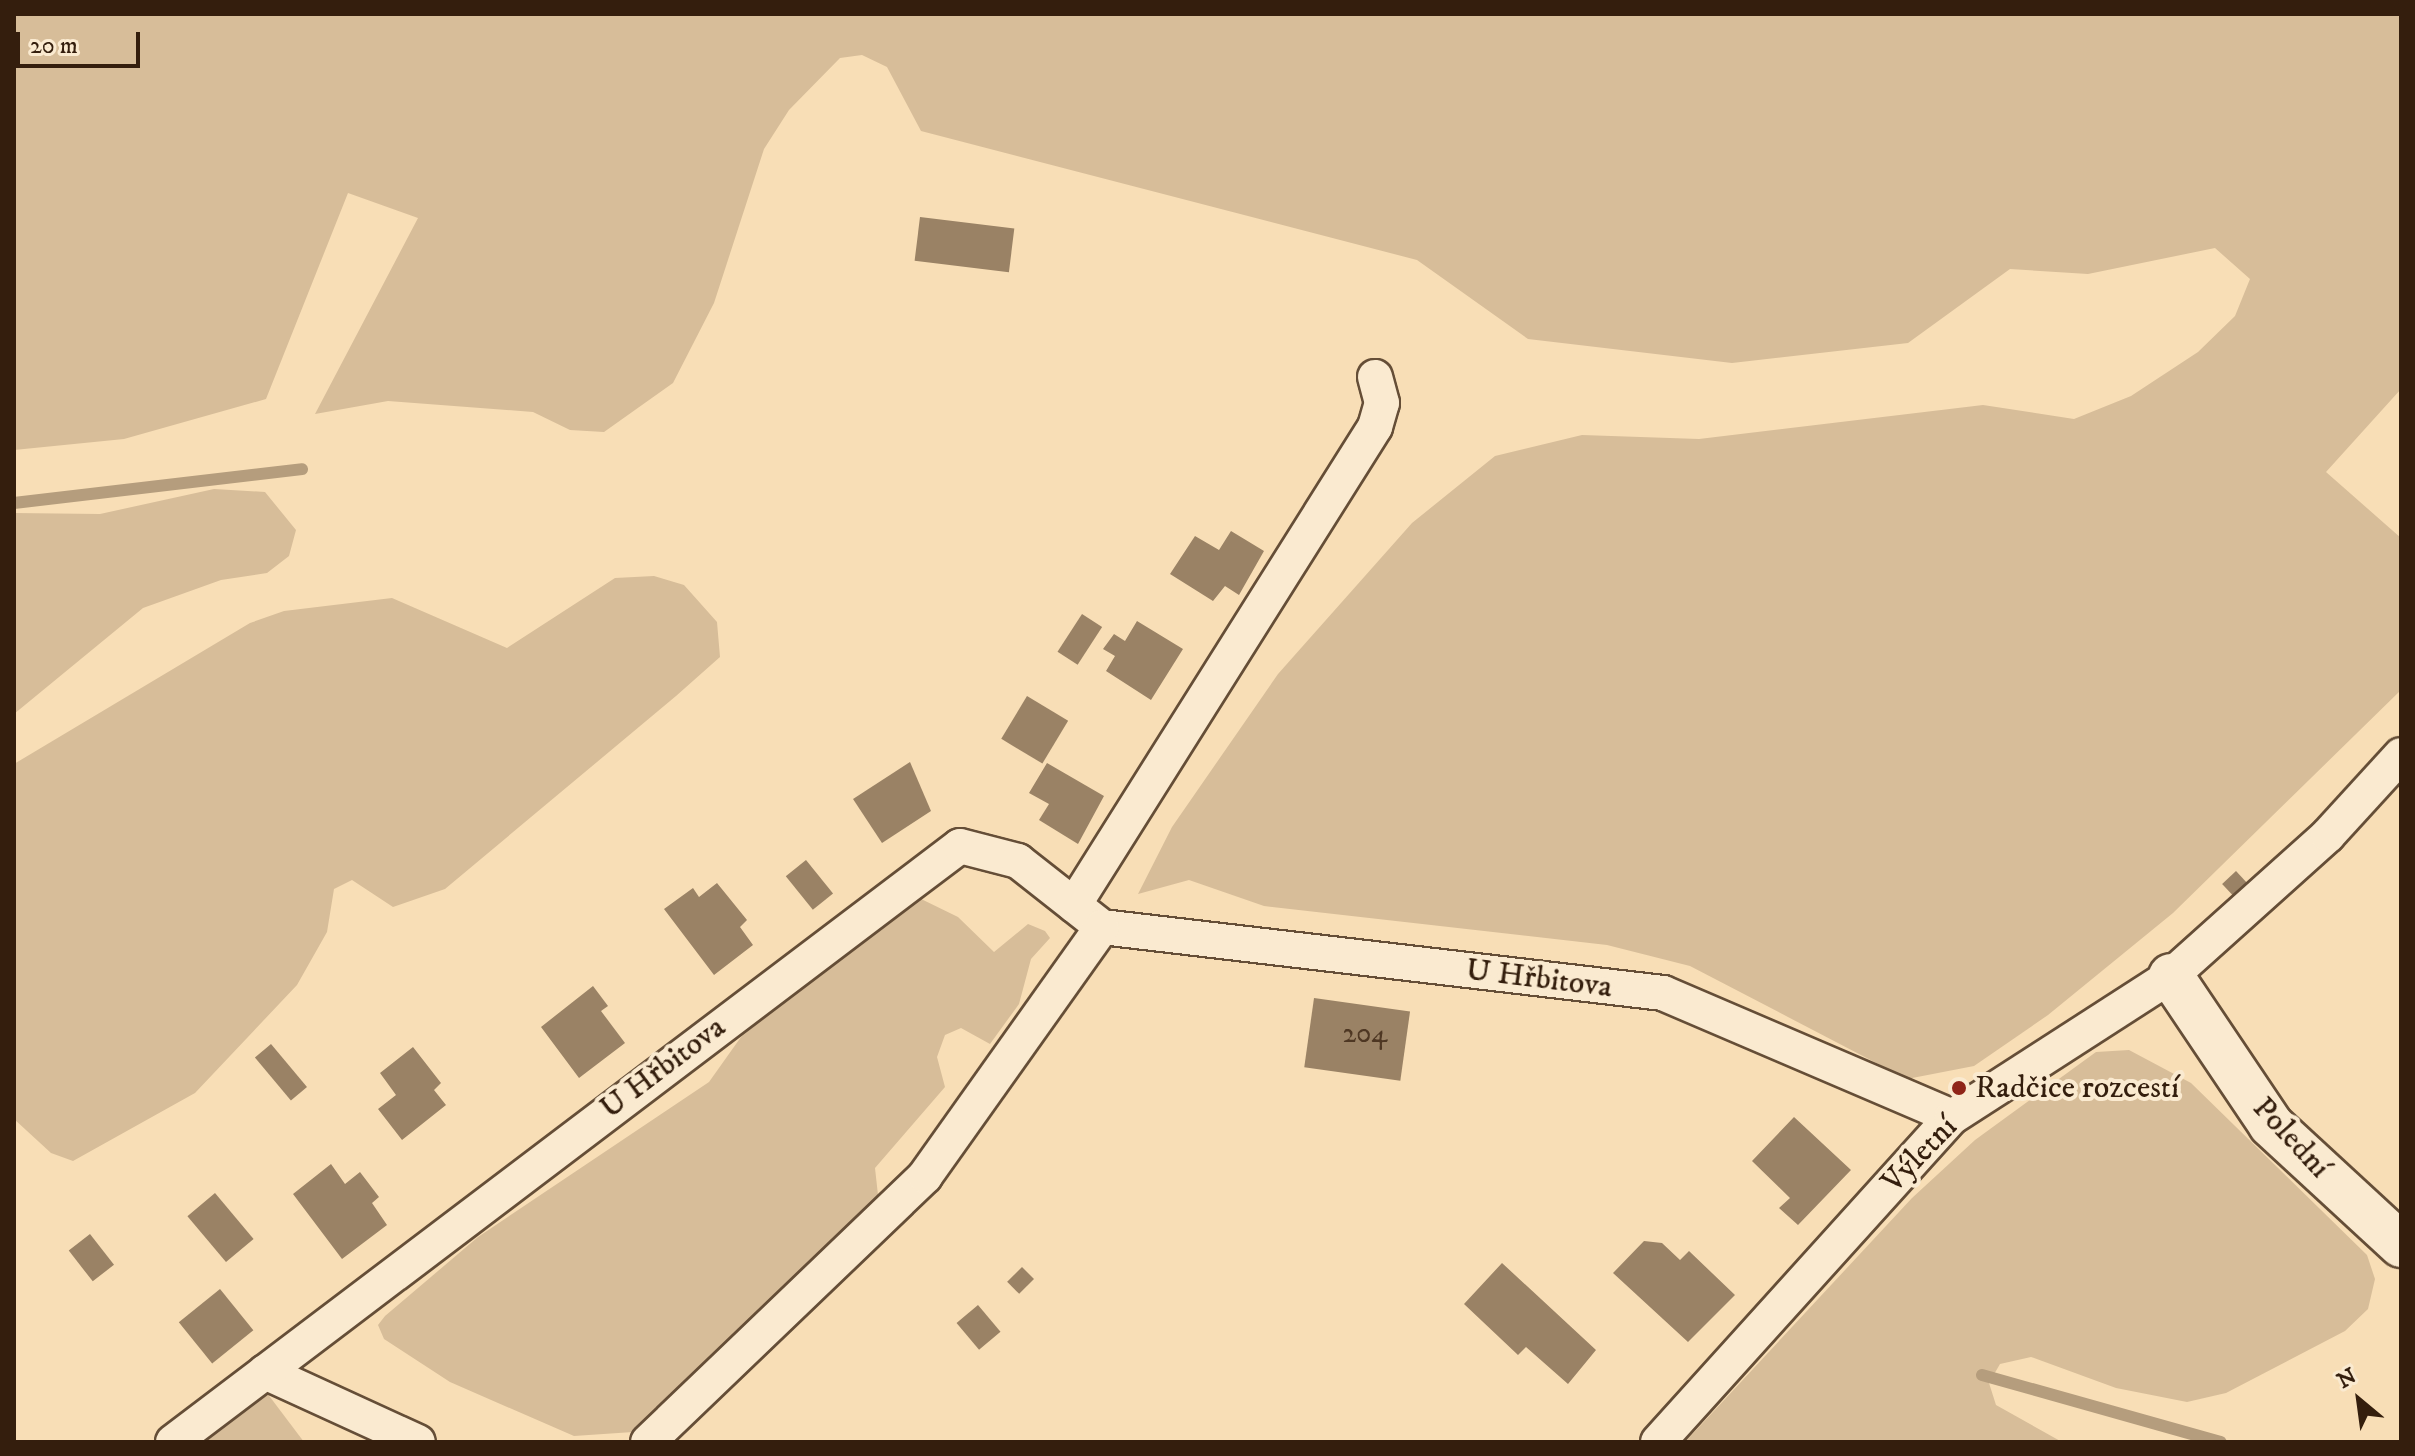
<!DOCTYPE html>
<html>
<head>
<meta charset="utf-8">
<style>
	body { margin:0 }
	#map { position:relative; width:2415px; height:1456px; overflow:hidden; background:#f8deb6; font-family:"IM FELL DW Pica",serif }
	div>[style] { position:absolute }
	.green>* { inset:0; background:#d7bd99 }
	.stream>* { height:12px; margin:-6px; padding:0 6px; transform-origin:6px; border-radius:6px; background:#b59d7d }
	.building>* { inset:0; background:#9a8265; transform-origin:0 0 }
	.roads { filter:drop-shadow(2px 0 #654e37) drop-shadow(-2px 0 #654e37) drop-shadow(0 2px #654e37) drop-shadow(0 -2px #654e37) }
	.street>* { height:34px; margin:-17px; padding:0 17px; transform-origin:17px; border-radius:17px; background:#faead0 }
	.secondary>* { height:44px; margin:-22px; padding:0 22px; transform-origin:22px; border-radius:22px; background:#faead0 }
	.dots>* { width:22px; height:22px; translate:-50% -50%; box-sizing:border-box; border:4px solid #faead0; border-radius:50% }
	span { translate:-50% -50%; white-space:nowrap; text-align:center; line-height:1.15; -webkit-text-stroke:8px #faead0; paint-order:stroke }
	.number-label { font-size:28px; color:#4e3723 }
	.number-label span { -webkit-text-stroke-width:0 }
	.street-label { font-size:32px; color:#341e0d }
	.poi-label { font-size:32px; color:#341e0d }
	.left { translate:0 -50%; text-align:left }
	.frame { position:absolute; inset:0; border:16px solid #341e0d; pointer-events:none }
	.north { position:absolute; left:2319px; top:1360px; width:80px; height:80px; -webkit-text-stroke:6px #faead0; paint-order:stroke; rotate:331deg; font-size:22px; font-weight:700; line-height:32px; text-align:center; color:#341e0d }
	.north::after { content:''; display:block; margin:auto; width:28px; height:36px; background:#341e0d; clip-path:polygon(50% 0,100% 100%,50% 72%,0 100%) }
	.scale { position:absolute; left:16px; top:32px; width:124px; height:36px; box-sizing:border-box; border:4px solid #341e0d; border-top:0; padding-left:10px; font-size:24px; line-height:28px; white-space:nowrap; color:#341e0d; -webkit-text-stroke:6px #faead0; paint-order:stroke }
</style>
</head>
<body>
<div id="map">
	<div class="green">
		<i style="clip-path:polygon(14px 14px,2401px 14px,2401px 389px,2326px 472px,2401px 538px,2401px 690px,2173px 913px,2048px 1015px,1974px 1066px,1907px 1079px,1690px 966px,1607px 945px,1264px 906px,1189px 880px,1138px 894px,1172px 827px,1278px 674px,1412px 523px,1495px 456px,1582px 435px,1699px 439px,1983px 405px,2074px 419px,2131px 396px,2198px 352px,2235px 316px,2250px 279px,2215px 248px,2088px 274px,2010px 269px,1908px 343px,1732px 363px,1528px 339px,1417px 260px,921px 131px,887px 67px,862px 55px,840px 58px,789px 110px,764px 149px,714px 303px,673px 383px,604px 432px,570px 430px,533px 412px,388px 401px,315px 414px,418px 218px,348px 193px,266px 399px,124px 439px,14px 450px)"></i>
		<i style="clip-path:polygon(214px 489px,265px 492px,296px 530px,289px 556px,267px 573px,221px 580px,143px 608px,14px 714px,14px 513px,100px 514px)"></i>
		<i style="clip-path:polygon(654px 576px,684px 585px,717px 622px,720px 657px,676px 696px,445px 889px,393px 907px,352px 880px,334px 889px,327px 932px,297px 985px,195px 1093px,73px 1161px,51px 1153px,14px 1119px,14px 764px,250px 623px,284px 611px,392px 598px,507px 648px,615px 578px)"></i>
		<i style="clip-path:polygon(915px 896px,958px 917px,994px 952px,1028px 924px,1045px 931px,1050px 938px,1031px 959px,1019px 1004px,990px 1044px,961px 1028px,945px 1035px,937px 1057px,945px 1087px,875px 1168px,878px 1195px,865px 1216px,633px 1432px,574px 1436px,450px 1382px,384px 1339px,378px 1325px,385px 1316px,478px 1237px,709px 1082px,741px 1037px)"></i>
		<i style="clip-path:polygon(2129px 1050px,2191px 1083px,2367px 1255px,2375px 1279px,2368px 1309px,2345px 1331px,2226px 1393px,2187px 1402px,2116px 1388px,2031px 1357px,2000px 1364px,1989px 1383px,1996px 1405px,2062px 1442px,1685px 1442px,1912px 1198px,1975px 1140px,2096px 1052px)"></i>
		<i style="clip-path:polygon(267px 1393px,304px 1442px,205px 1442px)"></i>
	</div>
	<div class="stream">
		<i style="left:14px;top:503px;width:290px;rotate:-6.7deg"></i>
		<i style="left:1982px;top:1375px;width:248px;rotate:15.7deg"></i>
	</div>
	<div class="building">
		<i style="left:920px;top:217px;width:95px;height:44px;rotate:7deg"></i>
		<i style="clip-path:polygon(1231px 531px,1264px 551px,1239px 595px,1225px 586px,1213px 601px,1170px 574px,1195px 536px,1219px 550px)"></i>
		<i style="left:1082px;top:614px;width:24px;height:45px;rotate:33deg"></i>
		<i style="clip-path:polygon(1137px 621px,1183px 649px,1151px 700px,1106px 671px,1115px 656px,1103px 649px,1114px 634px,1125px 641px)"></i>
		<i style="left:1027px;top:696px;width:48px;height:50px;rotate:31deg"></i>
		<i style="clip-path:polygon(910px 762px,931px 811px,882px 843px,853px 799px)"></i>
		<i style="clip-path:polygon(1047px 763px,1104px 796px,1078px 844px,1039px 820px,1049px 804px,1029px 793px)"></i>
		<i style="left:806px;top:860px;width:43px;height:26px;rotate:51deg"></i>
		<i style="left:2236px;top:871px;width:18px;height:19px;rotate:47deg"></i>
		<i style="clip-path:polygon(717px 883px,747px 920px,740px 927px,753px 945px,714px 975px,664px 909px,693px 888px,699px 897px)"></i>
		<i style="clip-path:polygon(593px 986px,608px 1006px,601px 1011px,625px 1043px,579px 1078px,541px 1027px)"></i>
		<i style="left:1314px;top:998px;width:97px;height:70px;rotate:8deg"></i>
		<i style="left:271px;top:1044px;width:56px;height:21px;rotate:50deg"></i>
		<i style="clip-path:polygon(413px 1047px,441px 1083px,434px 1090px,446px 1105px,402px 1140px,378px 1109px,396px 1095px,380px 1073px)"></i>
		<i style="clip-path:polygon(1794px 1117px,1851px 1170px,1798px 1225px,1779px 1208px,1790px 1198px,1752px 1161px)"></i>
		<i style="clip-path:polygon(331px 1164px,345px 1184px,360px 1172px,379px 1197px,372px 1203px,387px 1225px,342px 1259px,293px 1194px)"></i>
		<i style="left:215px;top:1193px;width:60px;height:36px;rotate:50deg"></i>
		<i style="left:90px;top:1234px;width:39px;height:27px;rotate:52deg"></i>
		<i style="clip-path:polygon(1644px 1241px,1662px 1243px,1680px 1260px,1689px 1251px,1735px 1295px,1688px 1342px,1613px 1273px)"></i>
		<i style="clip-path:polygon(1502px 1263px,1596px 1350px,1568px 1384px,1526px 1347px,1518px 1355px,1464px 1304px)"></i>
		<i style="left:1022px;top:1267px;width:17px;height:21px;rotate:45deg"></i>
		<i style="left:220px;top:1289px;width:53px;height:53px;rotate:51deg"></i>
		<i style="left:978px;top:1305px;width:35px;height:28px;rotate:50deg"></i>
	</div>
	<div class="roads">
		<div class="street">
			<i style="left:1074px;top:905px;width:565px;rotate:-57.8deg"></i>
			<i style="left:1375px;top:427px;width:25px;rotate:-74deg"></i>
			<i style="left:1382px;top:403px;width:27px;rotate:-105deg"></i>
			<i style="left:265px;top:1372px;width:168px;rotate:24.6deg"></i>
			<i style="left:173px;top:1442px;width:987px;rotate:-37.14deg"></i>
			<i style="left:960px;top:846px;width:60px;rotate:14.5deg"></i>
			<i style="left:1018px;top:861px;width:107px;rotate:38.2deg"></i>
			<i style="left:1102px;top:927px;width:565px;rotate:6.71deg"></i>
			<i style="left:1663px;top:993px;width:314px;rotate:23.2deg"></i>
			<i style="left:648px;top:1442px;width:384px;rotate:-43.8deg"></i>
			<i style="left:925px;top:1176px;width:305px;rotate:-54.6deg"></i>
			<i style="left:1658px;top:1442px;width:438px;rotate:-47.9deg"></i>
			<i style="left:1952px;top:1117px;width:260px;rotate:-32.8deg"></i>
			<i style="left:2171px;top:976px;width:211px;rotate:-41.9deg"></i>
			<i style="left:2328px;top:835px;width:108px;rotate:-47.6deg"></i>
		</div>
		<div class="secondary">
			<i style="left:2171px;top:976px;width:179px;rotate:56.1deg"></i>
			<i style="left:2271px;top:1125px;width:177px;rotate:42.7deg"></i>
		</div>
	</div>
	<div class="dots">
		<i style="left:1959px;top:1088px;background:#8f2418"></i>
	</div>
	<div class="number-label">
		<span style="left:1365px;top:1034px">204</span>
	</div>
	<div class="street-label">
		<span style="left:1539px;top:979px;rotate:7deg">U Hřbitova</span>
		<span style="left:663px;top:1068px;rotate:-37deg">U Hřbitova</span>
		<span style="left:2291px;top:1138px;rotate:47deg">Polední</span>
		<span style="left:1920px;top:1155px;rotate:-46deg">Výletní</span>
	</div>
	<div class="poi-label">
		<span class="left" style="left:1975px;top:1088px">Radčice rozcestí</span>
	</div>
	<div class="frame"></div>
	<div class="north">N</div>
	<div class="scale">20 m</div>
</div>
</body>
</html>
